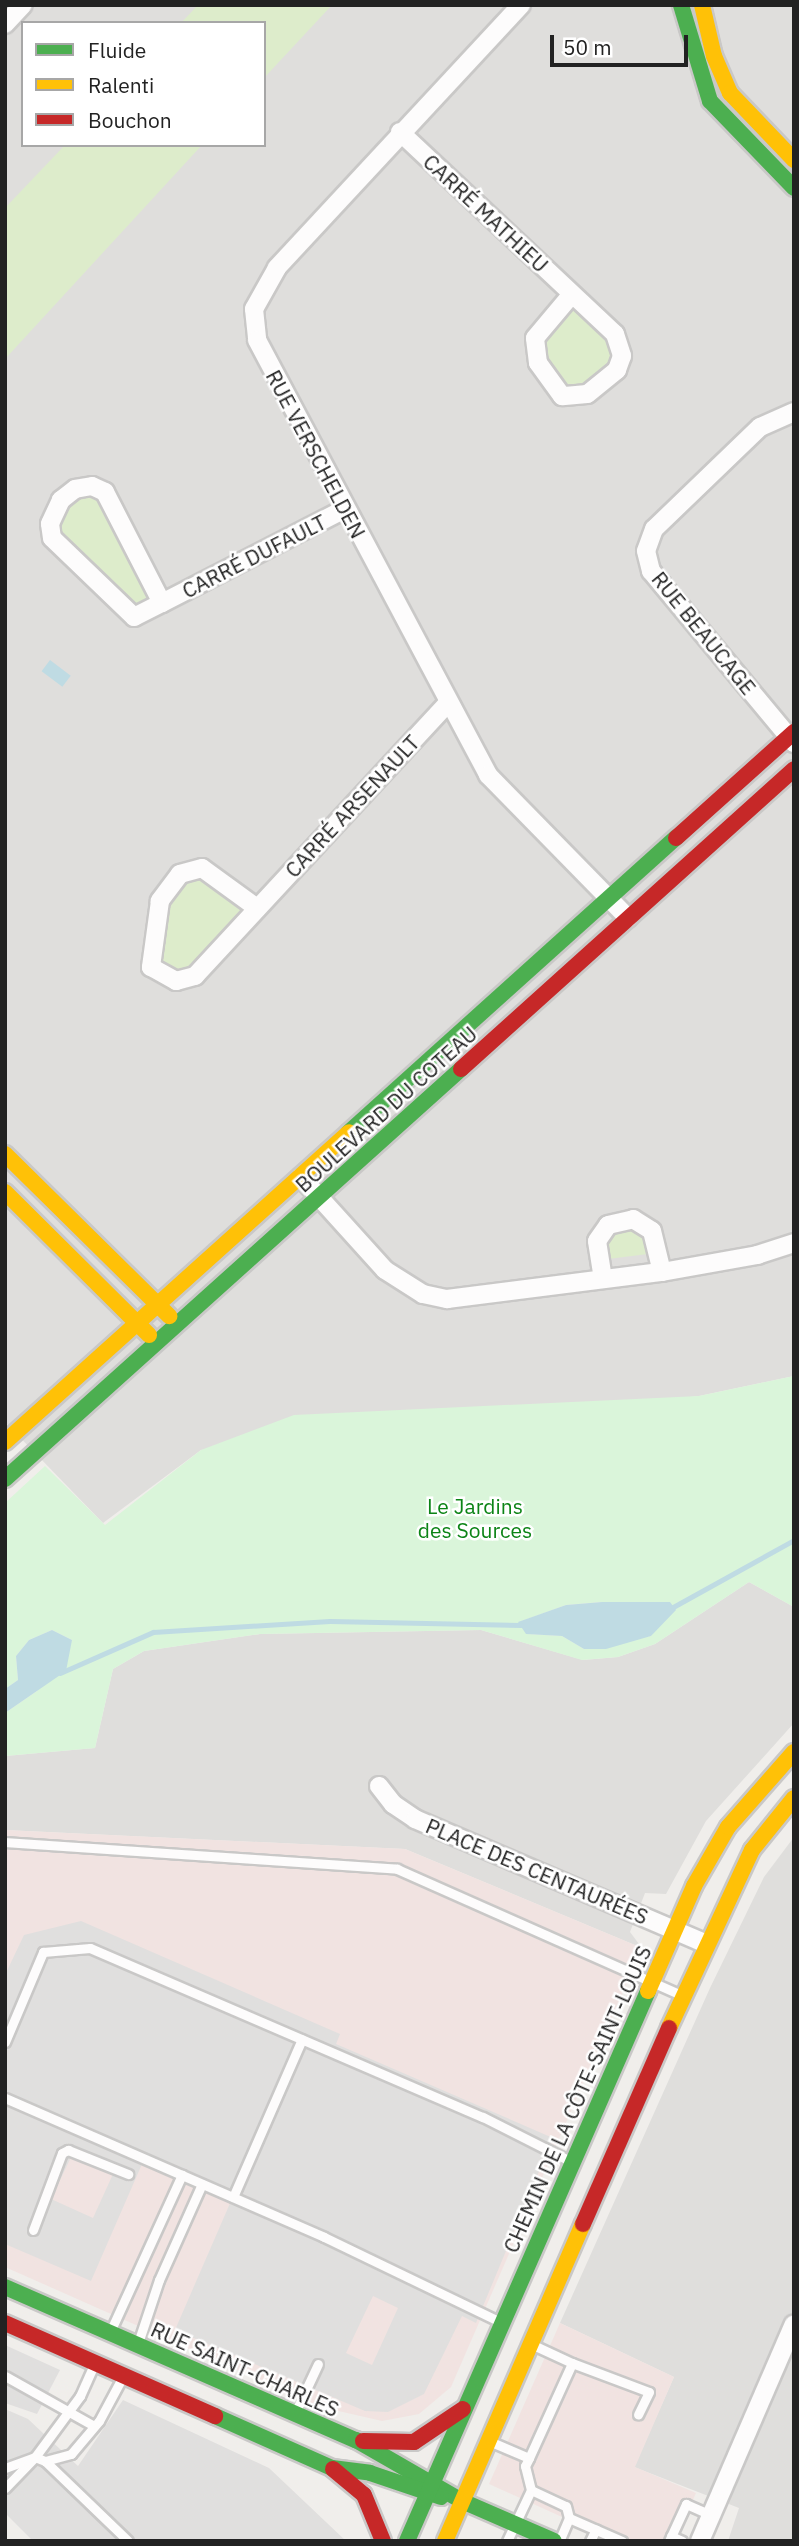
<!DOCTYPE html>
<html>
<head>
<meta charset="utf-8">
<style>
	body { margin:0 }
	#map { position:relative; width:799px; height:2546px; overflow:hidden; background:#f0eeeb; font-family:"IBM Plex Sans",sans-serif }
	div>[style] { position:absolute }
	.residential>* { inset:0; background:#dfdedc }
	.commercial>* { inset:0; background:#f1e3e1 }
	.grass>* { inset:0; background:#ddeccb }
	.park>* { inset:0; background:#daf5da }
	.parking>* { inset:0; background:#e0dfde }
	.water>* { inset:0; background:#bfdbe3; transform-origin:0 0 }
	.stream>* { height:5px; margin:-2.5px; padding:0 2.5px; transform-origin:2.5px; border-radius:2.5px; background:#bfdbe3 }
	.roads { filter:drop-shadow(2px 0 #c9c8c7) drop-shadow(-2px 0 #c9c8c7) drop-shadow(0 2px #c9c8c7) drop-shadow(0 -2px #c9c8c7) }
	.lane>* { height:9px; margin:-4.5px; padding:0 4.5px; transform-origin:4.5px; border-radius:4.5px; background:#fdfcfc }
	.street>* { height:18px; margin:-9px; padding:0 9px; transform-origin:9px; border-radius:9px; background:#fdfcfc }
	.fast>* { height:16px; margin:-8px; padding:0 8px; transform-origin:8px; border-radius:8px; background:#4caf50 }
	.slow>* { height:16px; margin:-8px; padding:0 8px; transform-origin:8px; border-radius:8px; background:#ffc107 }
	.jam>* { height:16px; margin:-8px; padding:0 8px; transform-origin:8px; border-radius:8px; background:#c62828 }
	span { translate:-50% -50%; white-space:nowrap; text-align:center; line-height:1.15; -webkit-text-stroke:5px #fff; paint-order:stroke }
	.street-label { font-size:21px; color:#222 }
	.park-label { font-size:21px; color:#0c8416 }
	.frame { position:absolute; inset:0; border:7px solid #222; pointer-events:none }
	.legend { position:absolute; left:21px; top:21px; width:245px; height:126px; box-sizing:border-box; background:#fff; border:2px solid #a7a7a7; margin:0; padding:9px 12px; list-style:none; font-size:21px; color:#222 }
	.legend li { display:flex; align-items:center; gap:14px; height:35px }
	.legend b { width:35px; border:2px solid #a7a7a7 }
	.scale { position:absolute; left:550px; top:35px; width:138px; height:32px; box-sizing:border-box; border:4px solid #222; border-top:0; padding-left:9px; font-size:21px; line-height:24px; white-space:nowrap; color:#222; -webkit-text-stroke:5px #fff; paint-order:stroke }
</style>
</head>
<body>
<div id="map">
	<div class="residential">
		<i style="clip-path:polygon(evenodd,5px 5px,794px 5px,794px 1376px,699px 1396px,201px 1450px,103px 1523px,5px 1422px,5px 5px,23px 23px,264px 23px,264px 145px,23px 145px,23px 23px)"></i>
		<i style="clip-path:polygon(749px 1582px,794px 1607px,794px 1723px,706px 1821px,666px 1894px,645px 1893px,630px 1932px,642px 1948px,405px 1849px,5px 1830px,5px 1756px,95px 1748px,113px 1669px,144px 1651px,260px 1634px,481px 1630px,583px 1660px,618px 1657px,655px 1644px)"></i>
		<i style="clip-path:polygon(794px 1837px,794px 2541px,728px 2541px,739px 2508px,634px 2467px,674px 2377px,560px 2323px,710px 1988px,764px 1877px)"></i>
	</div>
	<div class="commercial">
		<i style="clip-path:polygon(5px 1830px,405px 1849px,642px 1948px,451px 2387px,419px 2414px,382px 2421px,321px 2407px,5px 2267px)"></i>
		<i style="clip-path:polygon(560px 2323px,674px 2377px,635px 2467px,696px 2493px,675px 2541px,615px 2541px,489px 2484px)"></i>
	</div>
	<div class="grass">
		<i style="clip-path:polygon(198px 5px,332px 5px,264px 78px,264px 23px,181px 23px)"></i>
		<i style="clip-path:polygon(65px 145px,202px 145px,5px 359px,5px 208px)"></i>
		<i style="clip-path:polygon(572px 305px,607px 336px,616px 356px,587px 386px,569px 387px,550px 365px,545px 347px,551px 331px)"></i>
		<i style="clip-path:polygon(95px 494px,105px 499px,150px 594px,142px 603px,132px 604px,57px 535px,55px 526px,66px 504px)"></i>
		<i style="clip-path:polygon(203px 879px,248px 910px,191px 972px,177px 975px,157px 966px,166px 906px,183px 881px)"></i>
		<i style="clip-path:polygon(631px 1230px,645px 1236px,648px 1254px,608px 1259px,607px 1246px,615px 1232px)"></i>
	</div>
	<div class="park">
		<i style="clip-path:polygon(evenodd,794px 1376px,794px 1607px,749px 1582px,655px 1644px,618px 1657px,582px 1660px,481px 1630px,260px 1634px,144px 1651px,113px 1669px,95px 1748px,5px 1756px,5px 1713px,37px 1691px,72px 1640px,52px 1630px,29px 1640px,16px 1656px,18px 1680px,5px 1689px,5px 1503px,45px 1466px,105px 1525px,201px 1450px,294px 1415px,699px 1396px,794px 1376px,602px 1602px,669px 1602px,651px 1636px,584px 1649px,562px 1636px,527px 1634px,519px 1622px,566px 1605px,602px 1602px)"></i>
	</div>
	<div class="parking">
		<i style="clip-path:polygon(evenodd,81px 1921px,340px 2034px,336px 2044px,553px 2138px,476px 2323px,462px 2316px,424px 2394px,388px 2412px,365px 2411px,175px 2330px,231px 2201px,142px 2164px,91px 2281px,5px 2244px,5px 1975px,24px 1935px,81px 1921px,72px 2155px,113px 2174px,93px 2218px,51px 2199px,72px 2155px,81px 1921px,373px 2296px,398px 2308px,372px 2365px,346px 2353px,373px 2296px)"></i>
		<i style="clip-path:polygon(5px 2345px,60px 2370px,37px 2414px,5px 2403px)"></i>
		<i style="clip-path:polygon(123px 2400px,269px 2468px,346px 2541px,33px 2541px,5px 2513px,5px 2409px,28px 2419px,78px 2466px)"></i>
	</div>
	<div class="water">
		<i style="left:50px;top:660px;width:26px;height:14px;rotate:37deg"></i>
		<i style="clip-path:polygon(602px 1602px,670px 1602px,676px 1610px,651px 1636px,606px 1649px,584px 1649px,562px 1636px,526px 1634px,518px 1622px,566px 1605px)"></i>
		<i style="clip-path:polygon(52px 1630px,72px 1640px,66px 1671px,5px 1713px,5px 1689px,18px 1680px,16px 1656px,29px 1640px)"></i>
	</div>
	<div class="stream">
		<i style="left:673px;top:1607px;width:138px;rotate:-29deg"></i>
		<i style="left:60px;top:1673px;width:102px;rotate:-23.8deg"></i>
		<i style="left:153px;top:1632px;width:177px;rotate:-3.6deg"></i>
		<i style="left:330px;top:1621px;width:191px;rotate:1.2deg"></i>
	</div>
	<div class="roads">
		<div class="lane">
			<i style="left:5px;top:1842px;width:393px;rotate:3.9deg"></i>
			<i style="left:397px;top:1869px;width:311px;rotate:23.9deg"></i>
			<i style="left:5px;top:2042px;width:98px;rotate:-67.1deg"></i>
			<i style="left:43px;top:1952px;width:47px;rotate:-4.9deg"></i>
			<i style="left:90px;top:1948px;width:428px;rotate:23.3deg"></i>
			<i style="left:483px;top:2117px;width:100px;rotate:26.8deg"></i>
			<i style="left:5px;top:2098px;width:348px;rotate:23.5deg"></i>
			<i style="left:324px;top:2237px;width:196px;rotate:25.7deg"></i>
			<i style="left:233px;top:2197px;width:172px;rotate:-66.4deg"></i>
			<i style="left:33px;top:2230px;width:82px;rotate:-69.4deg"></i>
			<i style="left:62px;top:2153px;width:7px;rotate:-27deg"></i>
			<i style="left:68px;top:2150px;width:65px;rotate:21.8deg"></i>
			<i style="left:110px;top:2332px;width:173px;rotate:-65.4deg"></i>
			<i style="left:138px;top:2343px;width:66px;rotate:-71.6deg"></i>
			<i style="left:159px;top:2280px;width:105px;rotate:-65.9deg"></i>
			<i style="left:572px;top:2363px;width:82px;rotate:20.6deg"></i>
			<i style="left:649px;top:2392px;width:25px;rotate:116deg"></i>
			<i style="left:5px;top:2376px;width:102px;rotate:29.3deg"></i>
			<i style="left:295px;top:2413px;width:54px;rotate:-64.9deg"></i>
			<i style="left:489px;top:2441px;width:43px;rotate:23deg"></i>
			<i style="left:529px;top:2458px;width:104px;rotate:-65.6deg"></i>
			<i style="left:572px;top:2363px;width:45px;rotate:-155.1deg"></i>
			<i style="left:45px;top:2461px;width:115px;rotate:43.9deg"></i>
			<i style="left:5px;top:2468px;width:32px;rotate:-20deg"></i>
			<i style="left:35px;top:2457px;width:11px;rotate:22deg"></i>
			<i style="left:45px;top:2461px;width:27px;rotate:-15deg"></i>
			<i style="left:71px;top:2454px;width:43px;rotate:-49.7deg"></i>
			<i style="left:99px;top:2421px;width:51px;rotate:-61.9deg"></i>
			<i style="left:5px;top:2488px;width:43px;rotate:-45.9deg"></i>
			<i style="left:35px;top:2457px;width:76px;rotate:-53.6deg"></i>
			<i style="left:80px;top:2396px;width:36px;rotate:-66deg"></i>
			<i style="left:531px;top:2490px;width:38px;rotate:25deg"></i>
			<i style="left:566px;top:2506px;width:12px;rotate:76deg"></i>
			<i style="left:569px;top:2518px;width:25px;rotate:113deg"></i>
			<i style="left:569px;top:2518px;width:58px;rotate:23.5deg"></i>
			<i style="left:671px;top:2536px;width:12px;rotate:24deg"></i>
			<i style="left:507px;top:2541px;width:56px;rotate:-64.8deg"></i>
			<i style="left:531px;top:2490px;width:25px;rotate:-104deg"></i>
			<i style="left:525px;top:2466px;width:9px;rotate:-63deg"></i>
			<i style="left:590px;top:2541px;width:13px;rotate:-63deg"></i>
			<i style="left:669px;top:2541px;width:41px;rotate:-65.3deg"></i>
			<i style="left:686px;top:2504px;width:27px;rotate:24deg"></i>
		</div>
		<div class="street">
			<i style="left:521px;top:5px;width:359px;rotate:132.9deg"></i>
			<i style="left:277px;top:268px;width:47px;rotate:119.3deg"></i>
			<i style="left:254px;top:309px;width:31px;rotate:84deg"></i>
			<i style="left:257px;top:340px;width:493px;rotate:62deg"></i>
			<i style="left:488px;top:775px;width:200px;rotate:45.6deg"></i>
			<i style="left:5px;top:24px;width:26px;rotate:-47deg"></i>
			<i style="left:400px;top:132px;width:295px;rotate:43.2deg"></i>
			<i style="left:615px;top:334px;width:23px;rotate:72deg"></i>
			<i style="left:622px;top:356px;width:15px;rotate:110deg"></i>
			<i style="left:617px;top:370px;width:38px;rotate:141deg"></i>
			<i style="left:587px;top:394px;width:25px;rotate:175deg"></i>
			<i style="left:562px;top:396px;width:41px;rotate:-126deg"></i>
			<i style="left:538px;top:363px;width:25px;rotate:-97deg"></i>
			<i style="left:535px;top:338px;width:57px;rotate:-49.9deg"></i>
			<i style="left:794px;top:412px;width:37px;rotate:156deg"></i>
			<i style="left:760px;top:427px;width:147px;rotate:136.1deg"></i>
			<i style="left:654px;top:529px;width:23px;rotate:110deg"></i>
			<i style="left:646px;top:551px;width:21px;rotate:76deg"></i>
			<i style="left:651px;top:571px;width:224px;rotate:50.3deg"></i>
			<i style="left:162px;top:603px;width:125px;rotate:-117.2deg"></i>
			<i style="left:105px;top:492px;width:14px;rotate:-155deg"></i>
			<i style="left:92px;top:486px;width:17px;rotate:170deg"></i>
			<i style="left:75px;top:489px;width:18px;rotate:142deg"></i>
			<i style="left:61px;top:500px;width:26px;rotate:115deg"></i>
			<i style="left:50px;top:524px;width:14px;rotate:82deg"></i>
			<i style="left:52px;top:538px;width:114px;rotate:43.9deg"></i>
			<i style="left:134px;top:617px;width:31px;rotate:-27deg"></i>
			<i style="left:162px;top:603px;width:206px;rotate:-27.2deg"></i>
			<i style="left:257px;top:908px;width:68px;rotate:-144deg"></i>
			<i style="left:202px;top:868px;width:23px;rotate:165deg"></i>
			<i style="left:180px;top:874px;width:34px;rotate:127deg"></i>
			<i style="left:160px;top:901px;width:67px;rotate:97.8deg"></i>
			<i style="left:151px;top:967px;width:29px;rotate:29deg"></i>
			<i style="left:176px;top:981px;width:20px;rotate:-15deg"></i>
			<i style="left:195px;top:976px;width:371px;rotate:-47.2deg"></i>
			<i style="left:301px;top:1177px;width:125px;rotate:47.9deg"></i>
			<i style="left:385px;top:1270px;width:45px;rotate:32.3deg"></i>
			<i style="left:423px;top:1294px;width:25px;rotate:12deg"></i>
			<i style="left:447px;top:1299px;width:217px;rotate:-7.2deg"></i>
			<i style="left:662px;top:1272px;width:97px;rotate:-10.1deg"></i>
			<i style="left:757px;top:1255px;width:39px;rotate:-18deg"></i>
			<i style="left:603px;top:1279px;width:38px;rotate:-99deg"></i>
			<i style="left:597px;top:1241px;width:19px;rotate:-55deg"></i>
			<i style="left:608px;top:1225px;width:26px;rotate:-13deg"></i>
			<i style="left:633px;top:1219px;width:22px;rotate:32deg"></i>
			<i style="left:652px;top:1231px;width:42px;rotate:76.3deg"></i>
			<i style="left:379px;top:1786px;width:23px;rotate:52deg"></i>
			<i style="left:393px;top:1804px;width:27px;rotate:34deg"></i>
			<i style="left:415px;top:1819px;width:315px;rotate:23.2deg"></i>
			<i style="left:700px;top:2541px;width:236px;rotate:-66.6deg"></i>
		</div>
		<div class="fast">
			<i style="left:681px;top:5px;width:100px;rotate:73.2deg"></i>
			<i style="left:710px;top:101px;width:121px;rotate:46deg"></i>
			<i style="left:349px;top:1132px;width:440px;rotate:-42deg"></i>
			<i style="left:5px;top:1479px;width:613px;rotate:-41.96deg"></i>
			<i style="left:5px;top:2287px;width:383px;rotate:23.6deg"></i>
			<i style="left:356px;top:2440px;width:122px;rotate:29.9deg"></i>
			<i style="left:462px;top:2501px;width:100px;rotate:23.5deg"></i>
			<i style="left:215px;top:2416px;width:128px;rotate:24deg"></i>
			<i style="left:332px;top:2468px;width:38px;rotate:7deg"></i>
			<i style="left:370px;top:2473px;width:75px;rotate:18.7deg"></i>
			<i style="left:407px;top:2541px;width:600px;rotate:-66.34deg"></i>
		</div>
		<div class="slow">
			<i style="left:702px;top:5px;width:52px;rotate:76.8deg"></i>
			<i style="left:714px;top:56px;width:40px;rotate:66.6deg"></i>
			<i style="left:730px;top:93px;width:93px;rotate:46.3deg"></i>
			<i style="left:5px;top:1154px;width:231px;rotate:44.6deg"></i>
			<i style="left:5px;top:1192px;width:203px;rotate:44.8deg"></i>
			<i style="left:5px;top:1442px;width:463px;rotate:-42deg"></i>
			<i style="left:648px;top:1991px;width:115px;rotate:-66.3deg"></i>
			<i style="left:694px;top:1886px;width:68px;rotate:-60deg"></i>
			<i style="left:728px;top:1827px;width:100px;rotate:-48.7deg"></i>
			<i style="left:669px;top:2028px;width:196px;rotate:-65deg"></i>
			<i style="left:752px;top:1850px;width:67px;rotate:-51.1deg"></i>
			<i style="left:445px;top:2541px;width:346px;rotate:-66.5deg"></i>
		</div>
		<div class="jam">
			<i style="left:676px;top:838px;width:159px;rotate:-41.9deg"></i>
			<i style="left:461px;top:1069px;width:448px;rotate:-42deg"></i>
			<i style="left:583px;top:2224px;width:214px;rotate:-66.3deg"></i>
			<i style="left:5px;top:2323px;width:230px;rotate:23.9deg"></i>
			<i style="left:363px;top:2441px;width:51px;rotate:1.1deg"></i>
			<i style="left:414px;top:2442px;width:59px;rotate:-34deg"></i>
			<i style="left:333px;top:2469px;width:40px;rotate:40deg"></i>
			<i style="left:364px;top:2495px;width:50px;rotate:67.6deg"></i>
		</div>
	</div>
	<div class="street-label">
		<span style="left:486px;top:213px;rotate:43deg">CARRÉ MATHIEU</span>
		<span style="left:316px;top:454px;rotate:62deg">RUE VERSCHELDEN</span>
		<span style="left:254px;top:556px;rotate:-27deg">CARRÉ DUFAULT</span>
		<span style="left:704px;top:633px;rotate:51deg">RUE BEAUCAGE</span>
		<span style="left:352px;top:806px;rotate:-47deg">CARRÉ ARSENAULT</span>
		<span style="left:386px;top:1109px;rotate:-42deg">BOULEVARD DU COTEAU</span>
		<span style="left:537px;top:1871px;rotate:23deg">PLACE DES CENTAURÉES</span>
		<span style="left:577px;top:2099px;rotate:-66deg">CHEMIN DE LA CÔTE-SAINT-LOUIS</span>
		<span style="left:245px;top:2369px;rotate:24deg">RUE SAINT-CHARLES</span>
	</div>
	<div class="park-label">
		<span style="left:475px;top:1518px">Le Jardins<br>des Sources</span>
	</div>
	<div class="frame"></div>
	<ul class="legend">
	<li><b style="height:9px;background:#4caf50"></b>Fluide</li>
	<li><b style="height:9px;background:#ffc107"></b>Ralenti</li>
	<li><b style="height:9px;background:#c62828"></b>Bouchon</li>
	</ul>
	<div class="scale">50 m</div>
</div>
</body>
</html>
